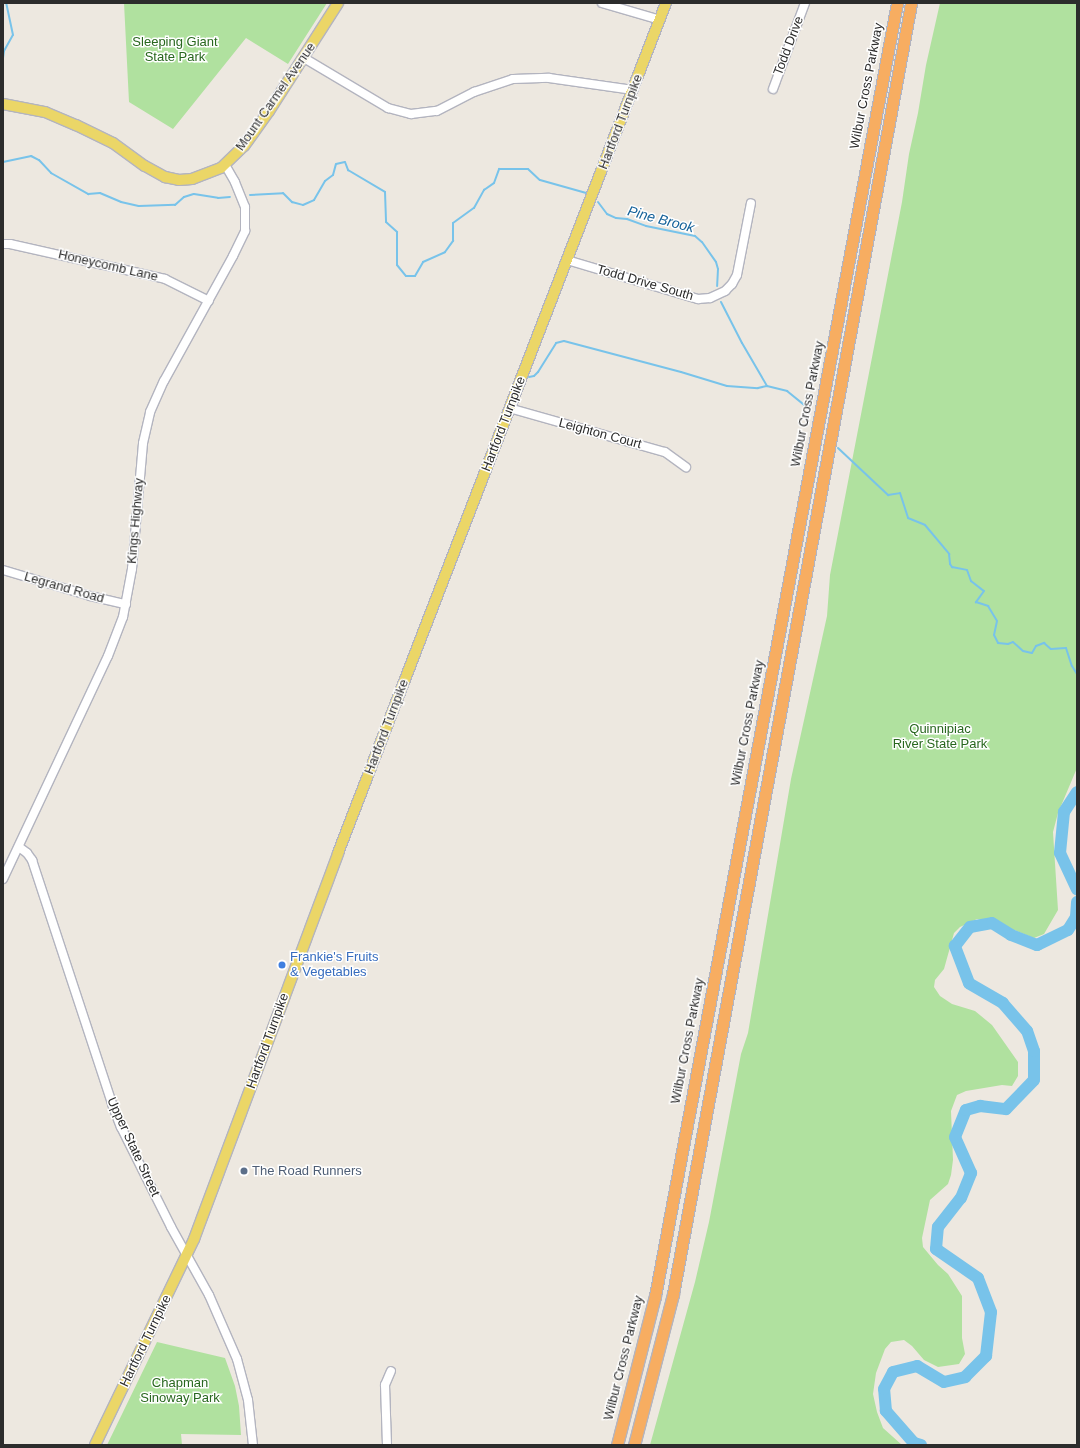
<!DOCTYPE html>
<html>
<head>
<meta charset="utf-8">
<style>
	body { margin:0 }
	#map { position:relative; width:1080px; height:1448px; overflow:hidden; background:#ede8e0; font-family:Helvetica,sans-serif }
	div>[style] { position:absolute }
	.green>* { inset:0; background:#b0e19f }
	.stream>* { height:2px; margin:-1px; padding:0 1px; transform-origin:1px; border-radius:1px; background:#78c3ea }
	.river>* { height:12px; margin:-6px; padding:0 6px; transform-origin:6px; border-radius:6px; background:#78c3ea }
	.roads { filter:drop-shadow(1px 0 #b3b4bf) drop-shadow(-1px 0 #b3b4bf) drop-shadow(0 1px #b3b4bf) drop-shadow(0 -1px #b3b4bf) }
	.minor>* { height:8px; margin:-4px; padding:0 4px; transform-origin:4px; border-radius:4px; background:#fff }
	.major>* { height:10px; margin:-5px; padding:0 5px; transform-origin:5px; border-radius:5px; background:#ebd667 }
	.highway>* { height:11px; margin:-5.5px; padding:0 5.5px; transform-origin:5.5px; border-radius:5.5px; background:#f7ad61 }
	.dots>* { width:11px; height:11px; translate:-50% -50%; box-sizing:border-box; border:2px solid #fff; border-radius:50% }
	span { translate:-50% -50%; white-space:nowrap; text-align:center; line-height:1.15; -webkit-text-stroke:3px #fff; paint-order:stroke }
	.park-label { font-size:13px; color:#28671e }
	.street-label { font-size:13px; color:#2c2c2c }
	.shop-label { font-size:13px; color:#366cbe }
	.left { translate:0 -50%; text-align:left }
	.service-label { font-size:13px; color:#4e5e75 }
	.water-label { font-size:14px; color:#146199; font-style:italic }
	.frame { position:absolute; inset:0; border:4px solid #2c2c2c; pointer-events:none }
</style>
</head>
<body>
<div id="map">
	<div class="green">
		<i style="clip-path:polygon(124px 3px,327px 3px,288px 64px,246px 38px,173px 129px,129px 102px)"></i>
		<i style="clip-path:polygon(940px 3px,1077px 3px,1077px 768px,1058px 813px,1053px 832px,1058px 910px,1044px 934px,1034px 938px,994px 922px,977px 919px,960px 927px,954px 933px,944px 969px,935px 980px,934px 987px,940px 996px,952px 1004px,975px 1011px,992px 1025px,1018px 1062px,1018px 1076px,1012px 1086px,1002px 1085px,966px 1091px,957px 1095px,951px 1111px,953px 1160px,951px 1175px,948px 1184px,930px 1200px,922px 1238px,923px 1247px,938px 1265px,948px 1274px,962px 1296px,962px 1338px,965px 1354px,959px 1364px,938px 1367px,924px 1360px,912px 1346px,904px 1340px,891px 1342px,885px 1349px,876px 1373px,873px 1394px,877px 1412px,883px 1428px,902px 1445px,650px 1445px,695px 1282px,709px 1222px,741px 1054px,748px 1033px,791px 779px,827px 616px,830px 575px,902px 202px,909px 154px,918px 113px,926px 65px)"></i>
		<i style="clip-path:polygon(157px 1342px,225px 1358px,235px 1386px,239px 1406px,241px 1435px,181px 1434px,182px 1445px,107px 1445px)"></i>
	</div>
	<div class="stream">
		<i style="left:3px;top:58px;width:7px;rotate:-82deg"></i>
		<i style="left:4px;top:51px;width:18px;rotate:-61deg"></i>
		<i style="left:13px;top:35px;width:33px;rotate:-102deg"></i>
		<i style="left:3px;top:162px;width:29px;rotate:-12deg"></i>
		<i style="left:31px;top:156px;width:9px;rotate:27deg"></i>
		<i style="left:39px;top:160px;width:18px;rotate:47deg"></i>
		<i style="left:51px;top:173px;width:43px;rotate:29.6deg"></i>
		<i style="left:88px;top:194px;width:12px;rotate:-5deg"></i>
		<i style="left:100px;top:193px;width:23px;rotate:23deg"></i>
		<i style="left:121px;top:202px;width:18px;rotate:13deg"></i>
		<i style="left:139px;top:206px;width:36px;rotate:-2deg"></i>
		<i style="left:175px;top:205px;width:12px;rotate:-42deg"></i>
		<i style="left:184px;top:197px;width:10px;rotate:-17deg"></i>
		<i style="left:194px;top:194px;width:24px;rotate:9deg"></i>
		<i style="left:218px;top:198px;width:12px;rotate:-5deg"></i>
		<i style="left:250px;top:195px;width:33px;rotate:-3deg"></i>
		<i style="left:283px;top:193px;width:13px;rotate:45deg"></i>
		<i style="left:292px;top:202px;width:11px;rotate:15deg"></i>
		<i style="left:303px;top:205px;width:12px;rotate:-24deg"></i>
		<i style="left:314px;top:200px;width:22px;rotate:-60deg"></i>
		<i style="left:325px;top:181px;width:10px;rotate:-37deg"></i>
		<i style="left:333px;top:175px;width:11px;rotate:-75deg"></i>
		<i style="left:336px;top:164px;width:9px;rotate:-13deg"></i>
		<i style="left:345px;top:162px;width:9px;rotate:69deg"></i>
		<i style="left:348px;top:170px;width:43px;rotate:30.7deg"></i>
		<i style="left:385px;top:192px;width:30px;rotate:88deg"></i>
		<i style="left:386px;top:222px;width:15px;rotate:42deg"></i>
		<i style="left:397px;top:232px;width:33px;rotate:90deg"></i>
		<i style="left:397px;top:265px;width:14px;rotate:51deg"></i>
		<i style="left:406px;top:276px;width:9px"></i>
		<i style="left:415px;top:276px;width:16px;rotate:-60deg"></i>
		<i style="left:423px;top:262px;width:24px;rotate:-24deg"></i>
		<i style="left:445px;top:252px;width:14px;rotate:-54deg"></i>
		<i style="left:453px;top:241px;width:18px;rotate:-90deg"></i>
		<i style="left:453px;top:223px;width:26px;rotate:-36deg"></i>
		<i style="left:474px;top:208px;width:21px;rotate:-61deg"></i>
		<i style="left:484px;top:190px;width:12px;rotate:-35deg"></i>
		<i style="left:494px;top:183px;width:15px;rotate:-70deg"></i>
		<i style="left:499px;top:169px;width:29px"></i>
		<i style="left:528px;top:169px;width:16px;rotate:43deg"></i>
		<i style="left:540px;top:180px;width:48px;rotate:15.8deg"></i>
		<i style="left:598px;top:202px;width:15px;rotate:53deg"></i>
		<i style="left:607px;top:214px;width:10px;rotate:24deg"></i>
		<i style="left:616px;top:218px;width:11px;rotate:5deg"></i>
		<i style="left:627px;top:219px;width:20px;rotate:20deg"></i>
		<i style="left:646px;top:226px;width:50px;rotate:11.5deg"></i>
		<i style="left:695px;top:236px;width:9px;rotate:41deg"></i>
		<i style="left:702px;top:242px;width:24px;rotate:55deg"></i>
		<i style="left:716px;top:262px;width:7px;rotate:74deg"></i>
		<i style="left:718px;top:269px;width:17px;rotate:93deg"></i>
		<i style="left:721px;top:302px;width:46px;rotate:62.9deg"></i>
		<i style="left:742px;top:343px;width:50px;rotate:59.8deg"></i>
		<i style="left:767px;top:386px;width:21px;rotate:14deg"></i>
		<i style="left:787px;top:391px;width:26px;rotate:39deg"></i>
		<i style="left:529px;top:377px;width:5px;rotate:-11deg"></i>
		<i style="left:534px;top:376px;width:6px;rotate:-45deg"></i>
		<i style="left:538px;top:372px;width:34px;rotate:-58deg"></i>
		<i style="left:556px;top:343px;width:8px;rotate:-14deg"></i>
		<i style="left:564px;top:341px;width:121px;rotate:14.8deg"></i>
		<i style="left:681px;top:372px;width:48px;rotate:16.9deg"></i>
		<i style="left:727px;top:386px;width:31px;rotate:4deg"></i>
		<i style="left:758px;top:388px;width:9px;rotate:-13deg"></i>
		<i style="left:838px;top:448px;width:69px;rotate:43.2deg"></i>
		<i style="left:888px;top:495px;width:12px;rotate:-9deg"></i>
		<i style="left:900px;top:493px;width:26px;rotate:72deg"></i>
		<i style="left:908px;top:518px;width:18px;rotate:22deg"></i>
		<i style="left:925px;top:525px;width:38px;rotate:50deg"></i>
		<i style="left:949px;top:554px;width:10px;rotate:84deg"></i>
		<i style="left:950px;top:564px;width:4px;rotate:56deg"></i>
		<i style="left:952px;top:567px;width:15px;rotate:11deg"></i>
		<i style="left:967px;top:570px;width:12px;rotate:70deg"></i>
		<i style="left:971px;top:581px;width:16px;rotate:38deg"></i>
		<i style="left:984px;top:591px;width:14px;rotate:126deg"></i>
		<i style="left:976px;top:602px;width:13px;rotate:18deg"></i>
		<i style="left:988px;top:606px;width:17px;rotate:59deg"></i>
		<i style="left:997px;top:621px;width:14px;rotate:102deg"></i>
		<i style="left:994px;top:635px;width:9px;rotate:63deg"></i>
		<i style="left:998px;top:643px;width:10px;rotate:6deg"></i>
		<i style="left:1008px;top:644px;width:5px;rotate:-22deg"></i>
		<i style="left:1013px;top:642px;width:13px;rotate:42deg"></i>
		<i style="left:1023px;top:651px;width:9px;rotate:13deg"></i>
		<i style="left:1032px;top:653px;width:8px;rotate:-60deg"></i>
		<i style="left:1036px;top:646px;width:9px;rotate:-21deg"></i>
		<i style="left:1044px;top:643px;width:9px;rotate:41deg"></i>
		<i style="left:1051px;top:649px;width:15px;rotate:-4deg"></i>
		<i style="left:1066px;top:648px;width:19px;rotate:72deg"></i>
		<i style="left:1072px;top:666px;width:9px;rotate:58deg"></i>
	</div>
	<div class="river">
		<i style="left:1077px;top:792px;width:24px;rotate:123deg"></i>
		<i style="left:1064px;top:812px;width:41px;rotate:95.6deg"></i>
		<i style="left:1060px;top:853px;width:40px;rotate:65deg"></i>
		<i style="left:921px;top:1445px;width:7px;rotate:-164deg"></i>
		<i style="left:914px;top:1443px;width:43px;rotate:-131.2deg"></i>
		<i style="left:886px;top:1411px;width:22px;rotate:-95deg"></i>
		<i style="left:884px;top:1389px;width:19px;rotate:-62deg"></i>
		<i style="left:893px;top:1372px;width:25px;rotate:-14deg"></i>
		<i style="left:917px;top:1366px;width:31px;rotate:31deg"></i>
		<i style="left:944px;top:1382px;width:22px;rotate:-13deg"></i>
		<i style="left:965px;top:1377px;width:30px;rotate:-45deg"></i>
		<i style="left:986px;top:1356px;width:44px;rotate:-83.5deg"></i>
		<i style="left:991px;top:1312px;width:36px;rotate:-111deg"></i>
		<i style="left:978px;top:1278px;width:51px;rotate:-145.4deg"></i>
		<i style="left:936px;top:1249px;width:22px;rotate:-85deg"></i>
		<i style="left:938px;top:1227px;width:37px;rotate:-52deg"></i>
		<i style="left:961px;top:1198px;width:27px;rotate:-68deg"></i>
		<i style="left:971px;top:1173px;width:39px;rotate:-114deg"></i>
		<i style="left:955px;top:1137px;width:29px;rotate:-68deg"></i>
		<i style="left:966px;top:1110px;width:15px;rotate:-16deg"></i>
		<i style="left:980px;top:1106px;width:26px;rotate:7deg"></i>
		<i style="left:1006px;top:1109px;width:40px;rotate:-46deg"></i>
		<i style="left:1034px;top:1080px;width:29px;rotate:-90deg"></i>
		<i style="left:1034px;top:1051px;width:21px;rotate:-109deg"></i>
		<i style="left:1027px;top:1031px;width:37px;rotate:-131deg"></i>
		<i style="left:1003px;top:1003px;width:39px;rotate:-150deg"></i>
		<i style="left:969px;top:983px;width:40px;rotate:-111deg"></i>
		<i style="left:955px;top:946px;width:24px;rotate:-52deg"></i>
		<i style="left:970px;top:927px;width:22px;rotate:-10deg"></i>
		<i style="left:992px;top:923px;width:22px;rotate:32deg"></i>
		<i style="left:1011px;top:935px;width:28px;rotate:21deg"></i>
		<i style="left:1037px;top:945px;width:34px;rotate:-26deg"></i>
		<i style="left:1068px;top:930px;width:15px;rotate:-58deg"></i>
		<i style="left:1076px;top:917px;width:15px;rotate:-86deg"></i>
	</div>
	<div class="roads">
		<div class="minor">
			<i style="left:602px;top:3px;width:60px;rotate:16.3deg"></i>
			<i style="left:304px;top:58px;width:98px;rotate:30.8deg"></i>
			<i style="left:388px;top:108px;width:24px;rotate:15deg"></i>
			<i style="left:411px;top:114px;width:26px;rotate:-7deg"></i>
			<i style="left:437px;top:111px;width:42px;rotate:-27.2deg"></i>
			<i style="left:474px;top:92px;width:41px;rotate:-18.4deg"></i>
			<i style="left:513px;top:79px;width:36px;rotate:-2deg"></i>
			<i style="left:549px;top:78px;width:85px;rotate:8.1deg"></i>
			<i style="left:773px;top:89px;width:92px;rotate:-69.6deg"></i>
			<i style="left:3px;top:244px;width:7px"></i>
			<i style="left:10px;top:244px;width:159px;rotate:12.7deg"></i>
			<i style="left:165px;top:279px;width:49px;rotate:26.6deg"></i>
			<i style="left:567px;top:260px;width:137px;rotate:16.6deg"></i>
			<i style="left:698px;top:299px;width:12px;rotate:-5deg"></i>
			<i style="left:710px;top:298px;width:17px;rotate:-25deg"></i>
			<i style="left:725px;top:291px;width:10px;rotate:-45deg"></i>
			<i style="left:732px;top:284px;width:10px;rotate:-61deg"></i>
			<i style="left:737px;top:275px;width:73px;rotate:-79deg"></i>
			<i style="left:509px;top:408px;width:162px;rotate:15.8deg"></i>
			<i style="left:665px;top:452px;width:26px;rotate:36deg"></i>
			<i style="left:3px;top:570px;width:91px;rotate:16.6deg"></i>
			<i style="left:90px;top:596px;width:37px;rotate:13deg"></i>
			<i style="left:19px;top:847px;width:10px;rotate:37deg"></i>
			<i style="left:27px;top:853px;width:9px;rotate:54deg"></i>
			<i style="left:32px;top:860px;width:257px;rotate:71.8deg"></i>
			<i style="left:112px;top:1104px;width:25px;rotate:69deg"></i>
			<i style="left:121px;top:1127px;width:112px;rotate:63.4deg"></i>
			<i style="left:171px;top:1227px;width:78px;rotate:60.8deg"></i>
			<i style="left:209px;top:1295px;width:70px;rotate:66.4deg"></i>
			<i style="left:237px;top:1359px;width:42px;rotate:75deg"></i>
			<i style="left:248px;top:1400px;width:45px;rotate:83.7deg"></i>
			<i style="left:3px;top:879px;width:246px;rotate:-64.8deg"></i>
			<i style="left:108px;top:656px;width:42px;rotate:-69deg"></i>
			<i style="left:123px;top:617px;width:49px;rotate:-79.4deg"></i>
			<i style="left:132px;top:569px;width:126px;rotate:-85deg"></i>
			<i style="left:143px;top:443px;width:32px;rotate:-77deg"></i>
			<i style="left:150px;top:412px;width:34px;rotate:-66deg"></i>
			<i style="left:164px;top:381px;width:143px;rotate:-61.1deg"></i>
			<i style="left:233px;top:256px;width:28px;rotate:-64deg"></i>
			<i style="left:245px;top:231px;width:24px;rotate:-90deg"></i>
			<i style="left:245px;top:207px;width:27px;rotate:-112deg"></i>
			<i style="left:235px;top:182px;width:20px;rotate:-120deg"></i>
			<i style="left:387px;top:1445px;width:60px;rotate:-91.9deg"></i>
			<i style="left:385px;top:1385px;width:15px;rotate:-67deg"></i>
		</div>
		<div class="major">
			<i style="left:3px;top:104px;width:43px;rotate:10.8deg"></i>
			<i style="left:45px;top:112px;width:34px;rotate:23deg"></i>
			<i style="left:76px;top:125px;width:41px;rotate:25.9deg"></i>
			<i style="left:113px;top:143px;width:39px;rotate:36deg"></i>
			<i style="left:145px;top:166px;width:23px;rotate:29deg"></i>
			<i style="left:165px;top:177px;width:14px;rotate:12deg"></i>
			<i style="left:179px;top:180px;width:13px;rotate:-4deg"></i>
			<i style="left:192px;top:179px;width:31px;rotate:-21deg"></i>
			<i style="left:221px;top:168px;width:32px;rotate:-44deg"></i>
			<i style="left:244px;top:146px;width:43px;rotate:-54.5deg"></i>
			<i style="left:269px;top:111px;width:128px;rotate:-57.4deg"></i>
			<i style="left:95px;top:1445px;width:229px;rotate:-64.3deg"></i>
			<i style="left:194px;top:1239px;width:412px;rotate:-69.5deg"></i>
			<i style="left:338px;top:853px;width:911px;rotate:-68.9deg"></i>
		</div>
		<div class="highway">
			<i style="left:617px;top:1445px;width:154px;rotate:-75.7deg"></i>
			<i style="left:655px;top:1296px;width:1315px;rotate:-79.4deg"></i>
			<i style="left:634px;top:1445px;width:156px;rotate:-75.5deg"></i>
			<i style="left:673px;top:1294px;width:1313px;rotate:-79.55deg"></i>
		</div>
	</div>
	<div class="dots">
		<i style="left:282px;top:965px;background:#3f7fe0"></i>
		<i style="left:244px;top:1171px;background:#5c6f8a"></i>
	</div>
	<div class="park-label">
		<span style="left:175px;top:50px">Sleeping Giant<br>State Park</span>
		<span style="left:940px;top:737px">Quinnipiac<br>River State Park</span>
		<span style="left:180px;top:1391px">Chapman<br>Sinoway Park</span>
	</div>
	<div class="street-label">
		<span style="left:789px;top:46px;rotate:-69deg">Todd Drive</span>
		<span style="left:867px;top:86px;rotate:-79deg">Wilbur Cross Parkway</span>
		<span style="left:276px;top:97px;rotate:-55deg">Mount Carmel Avenue</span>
		<span style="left:621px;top:122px;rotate:-69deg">Hartford Turnpike</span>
		<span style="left:108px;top:266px;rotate:13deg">Honeycomb Lane</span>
		<span style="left:645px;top:283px;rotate:16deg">Todd Drive South</span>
		<span style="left:808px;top:404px;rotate:-79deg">Wilbur Cross Parkway</span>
		<span style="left:504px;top:424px;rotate:-69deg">Hartford Turnpike</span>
		<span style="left:600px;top:434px;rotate:15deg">Leighton Court</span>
		<span style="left:136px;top:521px;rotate:-85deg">Kings Highway</span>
		<span style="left:64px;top:588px;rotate:16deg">Legrand Road</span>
		<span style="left:748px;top:723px;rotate:-79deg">Wilbur Cross Parkway</span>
		<span style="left:387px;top:727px;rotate:-69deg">Hartford Turnpike</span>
		<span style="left:268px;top:1041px;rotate:-70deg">Hartford Turnpike</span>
		<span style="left:688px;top:1041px;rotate:-79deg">Wilbur Cross Parkway</span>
		<span style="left:133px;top:1147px;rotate:65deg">Upper State Street</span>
		<span style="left:146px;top:1341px;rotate:-64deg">Hartford Turnpike</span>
		<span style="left:624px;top:1358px;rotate:-76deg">Wilbur Cross Parkway</span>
	</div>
	<div class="shop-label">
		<span class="left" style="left:290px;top:965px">Frankie's Fruits<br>&amp; Vegetables</span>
	</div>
	<div class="service-label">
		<span class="left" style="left:252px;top:1171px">The Road Runners</span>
	</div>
	<div class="water-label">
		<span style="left:661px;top:219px;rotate:15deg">Pine Brook</span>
	</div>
	<div class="frame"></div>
</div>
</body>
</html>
